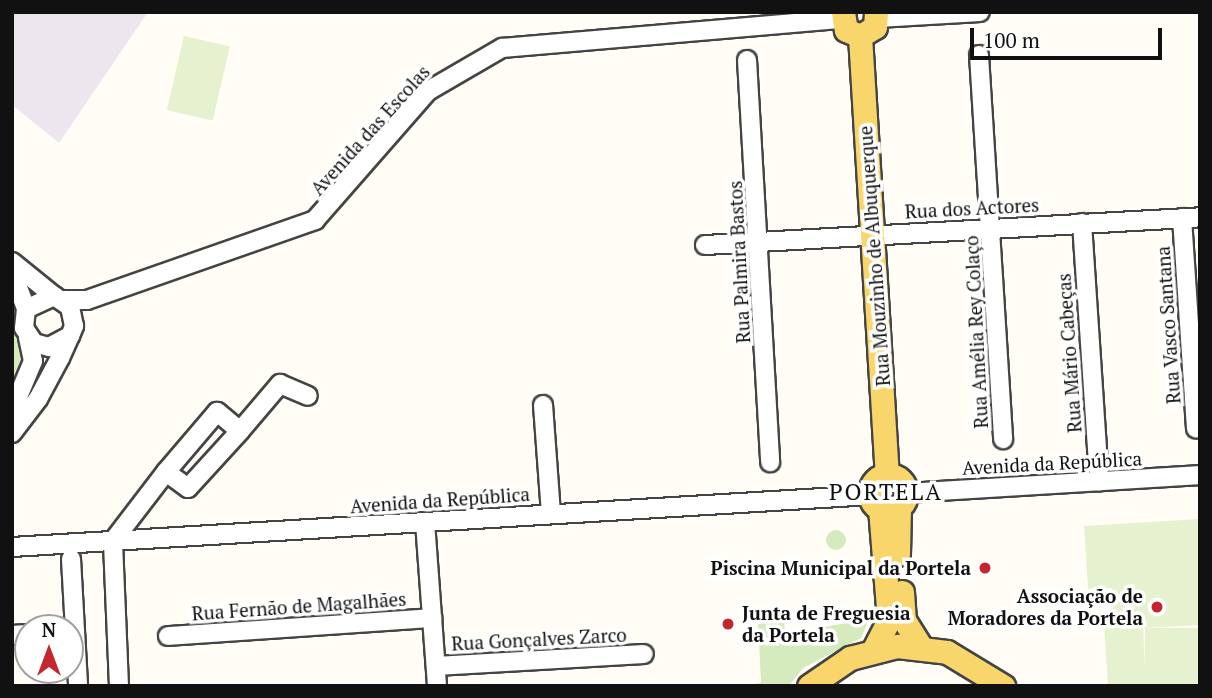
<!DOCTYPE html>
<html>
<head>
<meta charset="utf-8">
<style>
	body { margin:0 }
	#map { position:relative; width:1212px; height:698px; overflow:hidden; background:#fffdf5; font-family:"PT Serif",serif }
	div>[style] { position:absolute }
	.industrial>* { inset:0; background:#eee6ef }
	.green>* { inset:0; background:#d5ebbd }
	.round { border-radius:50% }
	.pitch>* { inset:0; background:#e6f2cf; transform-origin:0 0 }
	.roads { filter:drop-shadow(2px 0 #444) drop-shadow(-2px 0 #444) drop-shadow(0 2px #444) drop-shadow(0 -2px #444) }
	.minor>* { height:18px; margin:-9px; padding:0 9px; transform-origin:9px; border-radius:9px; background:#fff }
	.major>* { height:23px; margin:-11.5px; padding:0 11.5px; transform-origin:11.5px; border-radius:11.5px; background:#f9d66b }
	.major>.ring { margin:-11.5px; padding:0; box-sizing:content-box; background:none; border:23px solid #f9d66b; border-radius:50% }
	.dots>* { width:19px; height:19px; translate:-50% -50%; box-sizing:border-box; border:4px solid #fff; border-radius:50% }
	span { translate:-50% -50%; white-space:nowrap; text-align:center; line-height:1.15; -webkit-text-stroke:7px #fff; paint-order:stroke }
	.street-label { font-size:19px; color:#111 }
	.poi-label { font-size:19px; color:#111; font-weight:700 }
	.right { translate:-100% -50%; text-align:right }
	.left { translate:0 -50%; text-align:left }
	.quarter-label { font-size:23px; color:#111; letter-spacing:2px }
	.frame { position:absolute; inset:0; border:14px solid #111; pointer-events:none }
	.north { position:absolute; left:14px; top:614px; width:70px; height:70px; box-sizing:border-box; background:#fff; border:2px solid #a0a0a0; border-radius:50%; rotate:0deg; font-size:19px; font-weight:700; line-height:28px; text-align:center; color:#111 }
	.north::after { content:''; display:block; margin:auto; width:24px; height:32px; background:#c4262e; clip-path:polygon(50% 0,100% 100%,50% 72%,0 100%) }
	.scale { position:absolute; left:970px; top:28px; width:192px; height:32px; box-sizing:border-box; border:4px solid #111; border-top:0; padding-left:9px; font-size:21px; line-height:24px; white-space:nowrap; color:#111; -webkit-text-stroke:5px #fff; paint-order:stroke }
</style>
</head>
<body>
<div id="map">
	<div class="industrial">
		<i style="clip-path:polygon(12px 12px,148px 12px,59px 143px,12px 105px)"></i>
	</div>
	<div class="green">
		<i style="clip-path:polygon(12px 290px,24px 355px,12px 395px)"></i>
		<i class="round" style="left:826px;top:530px;width:20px;height:20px"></i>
		<i style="clip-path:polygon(784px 618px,785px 634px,869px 619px,861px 638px,803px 668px,789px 686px,734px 686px,761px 683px,758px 620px)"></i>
	</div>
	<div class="pitch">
		<i style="left:184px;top:36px;width:47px;height:76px;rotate:13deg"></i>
		<i style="clip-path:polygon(1200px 519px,1200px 625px,1143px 628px,1146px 686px,1108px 686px,1104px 624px,1114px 624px,1112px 588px,1088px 589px,1084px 526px)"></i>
		<i style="left:1200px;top:628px;width:58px;height:55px;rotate:90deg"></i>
	</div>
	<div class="roads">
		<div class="minor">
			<i style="left:878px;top:18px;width:102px;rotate:-3.4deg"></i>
			<i style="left:979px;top:55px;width:385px;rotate:86.4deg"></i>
			<i style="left:747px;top:60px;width:403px;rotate:86.7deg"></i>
			<i style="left:1182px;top:218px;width:211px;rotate:86.2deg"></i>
			<i style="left:1082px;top:223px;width:259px;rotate:86.2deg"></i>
			<i style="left:705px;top:245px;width:496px;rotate:-3.2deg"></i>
			<i style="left:12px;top:262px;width:54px;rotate:39deg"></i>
			<i style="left:12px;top:272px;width:40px;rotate:69deg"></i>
			<i style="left:63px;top:300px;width:24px"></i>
			<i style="left:87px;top:300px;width:242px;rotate:-19.3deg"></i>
			<i style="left:315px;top:220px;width:171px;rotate:-48.8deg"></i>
			<i style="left:428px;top:91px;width:86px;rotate:-30.2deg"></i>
			<i style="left:502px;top:48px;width:341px;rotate:-4.9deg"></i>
			<i style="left:543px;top:405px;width:109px;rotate:85.8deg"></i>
			<i style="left:12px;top:411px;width:54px;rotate:-67.2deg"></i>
			<i style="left:33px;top:361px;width:25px;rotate:-102deg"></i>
			<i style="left:240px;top:431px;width:30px;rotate:-140deg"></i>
			<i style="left:217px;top:412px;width:79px;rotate:130.4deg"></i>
			<i style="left:166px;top:472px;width:27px;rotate:36deg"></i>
			<i style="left:188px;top:488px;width:77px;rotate:-47.6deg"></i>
			<i style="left:240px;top:431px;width:62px;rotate:-49.6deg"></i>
			<i style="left:280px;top:384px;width:30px;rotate:23deg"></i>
			<i style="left:12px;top:433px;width:43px;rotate:-52.6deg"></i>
			<i style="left:38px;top:399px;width:47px;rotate:-61.8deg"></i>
			<i style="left:60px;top:358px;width:24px;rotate:-66deg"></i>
			<i style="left:70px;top:336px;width:11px;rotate:-68deg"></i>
			<i style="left:74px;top:326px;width:19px;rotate:-102deg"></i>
			<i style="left:70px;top:307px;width:19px;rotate:-145deg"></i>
			<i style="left:54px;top:296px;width:31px;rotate:155deg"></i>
			<i style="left:26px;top:309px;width:19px;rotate:96deg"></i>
			<i style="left:24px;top:328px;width:18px;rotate:56deg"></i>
			<i style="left:34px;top:343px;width:16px;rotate:15deg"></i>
			<i style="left:49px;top:347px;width:24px;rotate:-28deg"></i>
			<i style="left:907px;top:493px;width:294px;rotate:-3.5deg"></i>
			<i style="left:425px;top:522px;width:164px;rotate:85.8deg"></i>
			<i style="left:12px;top:547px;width:861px;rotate:-3.46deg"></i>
			<i style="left:71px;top:559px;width:127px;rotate:86.8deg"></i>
			<i style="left:12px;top:635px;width:16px;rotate:-4deg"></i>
			<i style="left:168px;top:636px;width:265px;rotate:-3.9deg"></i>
			<i style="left:436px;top:666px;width:208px;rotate:-3.3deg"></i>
			<i style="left:119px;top:686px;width:145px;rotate:-92.4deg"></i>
			<i style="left:113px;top:541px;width:87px;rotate:-52.5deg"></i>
		</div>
		<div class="major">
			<i style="left:843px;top:12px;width:18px;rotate:81deg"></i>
			<i style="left:846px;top:30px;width:15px;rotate:23deg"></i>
			<i style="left:860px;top:36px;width:17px;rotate:-31deg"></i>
			<i style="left:875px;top:27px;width:15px;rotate:-86deg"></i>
			<i style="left:860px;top:36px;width:440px;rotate:86.5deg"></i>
			<i class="ring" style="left:870px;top:475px;width:13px;height:13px"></i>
			<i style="left:898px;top:554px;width:47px;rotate:-88.8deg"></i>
			<i style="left:902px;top:592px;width:28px;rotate:86deg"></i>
			<i style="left:904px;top:620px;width:32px;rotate:58deg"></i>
			<i style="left:874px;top:649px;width:33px;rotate:-63deg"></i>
			<i style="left:889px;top:620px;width:112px;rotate:-94.6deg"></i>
			<i style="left:809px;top:686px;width:50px;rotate:-34.3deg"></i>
			<i style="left:850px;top:658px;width:49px;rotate:-14.3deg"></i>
			<i style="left:897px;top:646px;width:50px;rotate:6.8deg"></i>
			<i style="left:947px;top:652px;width:66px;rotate:31.3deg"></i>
		</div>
	</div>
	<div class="dots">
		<i style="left:985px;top:568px;background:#c4262e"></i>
		<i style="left:1157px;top:607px;background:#c4262e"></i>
		<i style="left:728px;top:624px;background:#c4262e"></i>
	</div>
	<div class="street-label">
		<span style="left:370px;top:130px;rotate:-48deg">Avenida das Escolas</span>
		<span style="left:972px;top:208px;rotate:-3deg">Rua dos Actores</span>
		<span style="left:874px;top:256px;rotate:-94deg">Rua Mouzinho de Albuquerque</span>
		<span style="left:739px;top:262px;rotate:-93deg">Rua Palmira Bastos</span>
		<span style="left:1168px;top:325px;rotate:-94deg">Rua Vasco Santana</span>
		<span style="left:976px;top:332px;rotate:-93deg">Rua Amélia Rey Colaço</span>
		<span style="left:1069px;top:353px;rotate:-94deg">Rua Mário Cabeças</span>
		<span style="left:1052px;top:463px;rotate:-3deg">Avenida da República</span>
		<span style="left:440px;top:500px;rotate:-4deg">Avenida da República</span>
		<span style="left:299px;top:606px;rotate:-4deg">Rua Fernão de Magalhães</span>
		<span style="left:539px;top:639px;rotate:-3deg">Rua Gonçalves Zarco</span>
	</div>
	<div class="poi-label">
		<span class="right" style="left:971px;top:568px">Piscina Municipal da Portela</span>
		<span class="right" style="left:1143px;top:607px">Associação de<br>Moradores da Portela</span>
		<span class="left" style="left:742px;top:624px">Junta de Freguesia<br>da Portela</span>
	</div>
	<div class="quarter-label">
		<span style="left:886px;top:492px">PORTELA</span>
	</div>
	<div class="frame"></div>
	<div class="north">N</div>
	<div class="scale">100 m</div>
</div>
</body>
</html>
